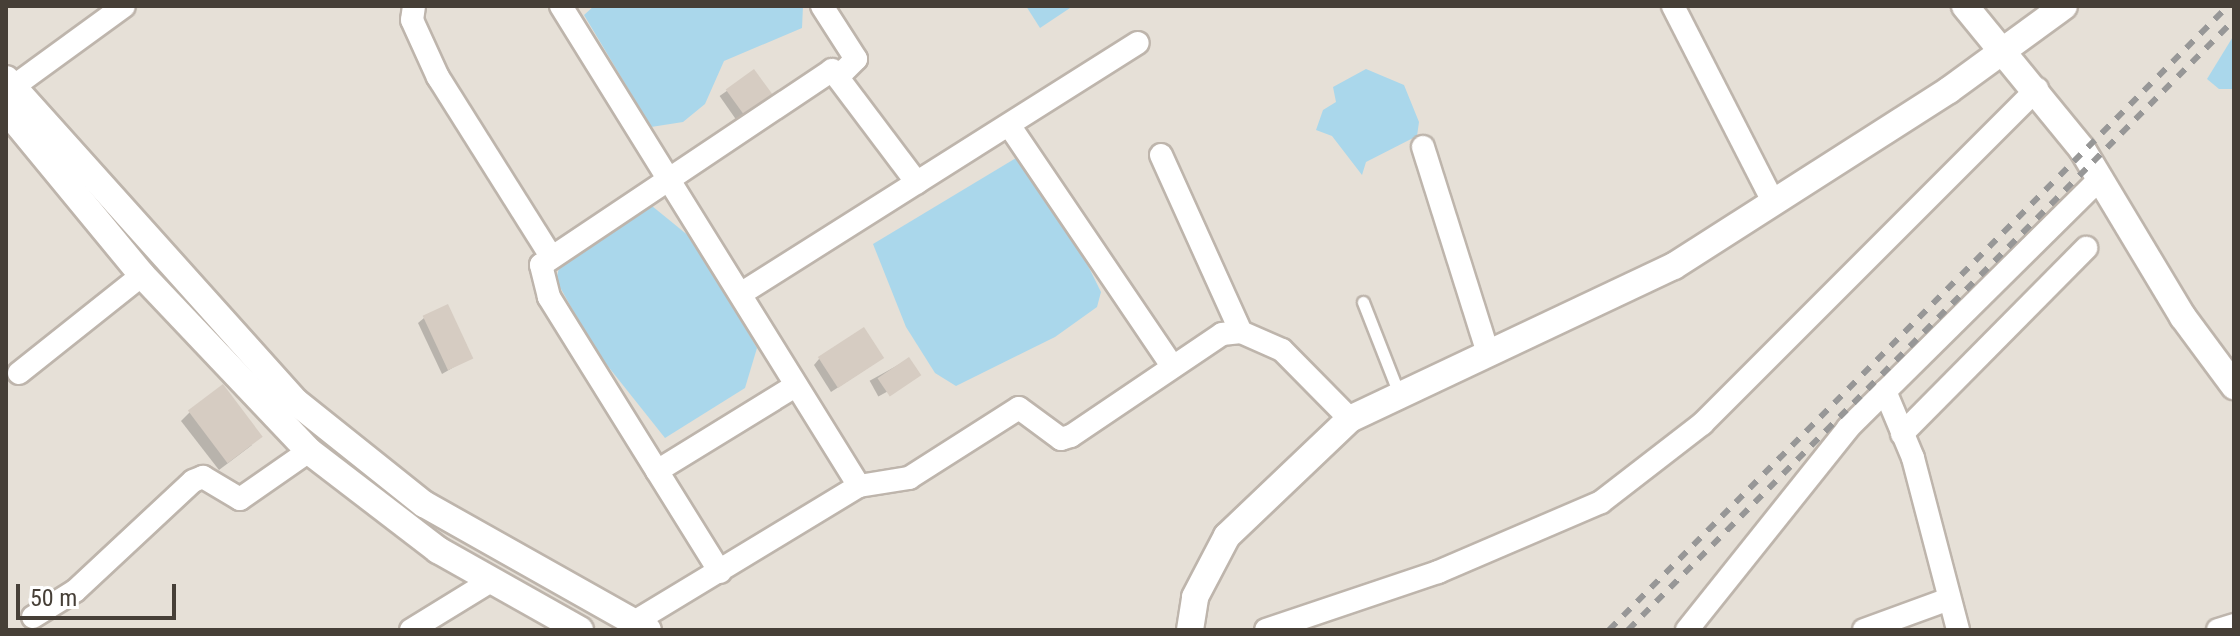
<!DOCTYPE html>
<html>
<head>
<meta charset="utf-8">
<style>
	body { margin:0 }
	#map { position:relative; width:2240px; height:636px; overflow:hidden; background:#f3eee8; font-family:"Roboto Condensed",sans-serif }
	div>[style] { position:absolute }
	.residential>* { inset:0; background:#e6e0d7; transform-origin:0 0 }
	.water>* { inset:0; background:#aad7eb }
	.shadow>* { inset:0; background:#0003; transform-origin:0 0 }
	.building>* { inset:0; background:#d6ccc2; transform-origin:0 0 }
	.roads { filter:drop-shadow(2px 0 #beb5ac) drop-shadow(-2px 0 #beb5ac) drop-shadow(0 2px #beb5ac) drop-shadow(0 -2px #beb5ac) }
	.service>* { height:11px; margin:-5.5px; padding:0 5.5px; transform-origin:5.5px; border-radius:5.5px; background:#fff }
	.minor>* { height:22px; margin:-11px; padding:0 11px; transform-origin:11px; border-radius:11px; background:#fff }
	.tertiary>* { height:26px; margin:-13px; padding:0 13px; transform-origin:13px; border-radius:13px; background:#fff }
	.rail>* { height:6px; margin-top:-3px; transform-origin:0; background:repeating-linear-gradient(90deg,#979797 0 10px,transparent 0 20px) }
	span { translate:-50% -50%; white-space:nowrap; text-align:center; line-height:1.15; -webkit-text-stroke:6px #fff; paint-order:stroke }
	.frame { position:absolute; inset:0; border:8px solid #463f37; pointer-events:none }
	.scale { position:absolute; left:16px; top:584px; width:160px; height:36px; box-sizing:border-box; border:4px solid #463f37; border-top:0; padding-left:10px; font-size:24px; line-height:28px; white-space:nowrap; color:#463f37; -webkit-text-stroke:6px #fff; paint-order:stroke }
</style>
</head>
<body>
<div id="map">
	<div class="residential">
		<i style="left:6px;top:6px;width:2228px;height:624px"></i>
	</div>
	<div class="water">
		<i style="clip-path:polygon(594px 6px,803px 6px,802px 28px,724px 61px,705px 104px,683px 122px,651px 127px,584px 15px)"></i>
		<i style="clip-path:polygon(1026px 6px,1073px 6px,1040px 28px)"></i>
		<i style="clip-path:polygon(2234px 35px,2234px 89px,2219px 89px,2207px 79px)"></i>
		<i style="clip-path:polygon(1366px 69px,1404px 85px,1419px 122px,1417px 136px,1366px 162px,1362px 175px,1332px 136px,1316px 130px,1323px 110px,1336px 102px,1333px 87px)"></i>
		<i style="clip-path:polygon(1016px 158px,1025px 159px,1055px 199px,1101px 292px,1097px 307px,1055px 337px,956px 386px,935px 373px,906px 327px,873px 244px)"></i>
		<i style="clip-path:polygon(652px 206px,695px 241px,757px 348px,745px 388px,665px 438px,595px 350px,556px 280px,560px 264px)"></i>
	</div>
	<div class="shadow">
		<i style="left:754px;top:72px;width:32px;height:42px;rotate:55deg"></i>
		<i style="clip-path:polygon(424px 318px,471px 357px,442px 374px,418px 323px)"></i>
		<i style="clip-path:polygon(819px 359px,875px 363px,831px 392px,814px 365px)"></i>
		<i style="left:909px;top:359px;width:18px;height:45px;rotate:61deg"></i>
		<i style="clip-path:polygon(190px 412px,252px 445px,219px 470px,181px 421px)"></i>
	</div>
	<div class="building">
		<i style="left:754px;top:69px;width:36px;height:35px;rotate:54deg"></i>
		<i style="left:448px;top:304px;width:60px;height:28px;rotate:65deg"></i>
		<i style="left:864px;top:327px;width:37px;height:55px;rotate:57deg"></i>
		<i style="left:909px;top:357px;width:22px;height:38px;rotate:56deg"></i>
		<i style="left:223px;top:384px;width:66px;height:44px;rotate:53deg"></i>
	</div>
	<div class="roads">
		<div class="service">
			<i style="left:1363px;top:302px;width:99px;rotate:68.6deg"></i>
		</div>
		<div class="minor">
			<i style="left:414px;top:6px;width:14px;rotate:98deg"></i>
			<i style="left:412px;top:20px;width:63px;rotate:65.5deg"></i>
			<i style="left:438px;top:77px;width:210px;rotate:57.8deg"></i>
			<i style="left:561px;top:6px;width:565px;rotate:58.17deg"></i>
			<i style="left:822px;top:6px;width:63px;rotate:57.3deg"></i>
			<i style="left:856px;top:59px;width:23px;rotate:135deg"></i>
			<i style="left:1673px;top:6px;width:221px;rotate:62.9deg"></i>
			<i style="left:13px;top:87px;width:137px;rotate:-36.1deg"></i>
			<i style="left:1011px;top:128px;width:285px;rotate:55.9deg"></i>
			<i style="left:1423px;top:147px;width:213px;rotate:72.5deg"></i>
			<i style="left:1161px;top:155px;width:194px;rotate:65.7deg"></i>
			<i style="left:742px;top:293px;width:468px;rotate:-32.3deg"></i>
			<i style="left:19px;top:373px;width:157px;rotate:-38.5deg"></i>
			<i style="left:1885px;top:391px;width:73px;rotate:67.3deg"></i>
			<i style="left:1913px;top:458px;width:178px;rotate:75.3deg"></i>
			<i style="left:1902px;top:434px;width:262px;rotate:-45.3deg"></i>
			<i style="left:657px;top:471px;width:162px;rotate:-31.6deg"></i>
			<i style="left:720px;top:572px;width:324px;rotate:-121.9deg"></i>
			<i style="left:549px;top:297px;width:33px;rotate:-104deg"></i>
			<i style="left:541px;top:265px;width:350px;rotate:-33.8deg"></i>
			<i style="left:832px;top:70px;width:141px;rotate:53deg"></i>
			<i style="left:33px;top:617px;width:49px;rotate:-31.8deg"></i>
			<i style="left:75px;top:591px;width:161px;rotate:-43deg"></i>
			<i style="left:193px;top:481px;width:11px;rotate:-22deg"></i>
			<i style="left:203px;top:477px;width:43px;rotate:30.7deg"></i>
			<i style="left:240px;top:499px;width:84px;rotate:-34.8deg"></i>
			<i style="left:631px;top:624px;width:267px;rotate:-31.2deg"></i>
			<i style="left:859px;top:486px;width:51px;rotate:-9.1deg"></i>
			<i style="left:909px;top:478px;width:130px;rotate:-32.5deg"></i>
			<i style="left:1019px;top:408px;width:52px;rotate:36.4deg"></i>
			<i style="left:1061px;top:439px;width:10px;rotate:-17deg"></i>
			<i style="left:1071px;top:436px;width:182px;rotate:-34deg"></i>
			<i style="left:1222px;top:334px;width:19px;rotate:-6deg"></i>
			<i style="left:1241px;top:332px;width:45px;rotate:23.7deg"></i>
			<i style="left:1282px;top:350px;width:97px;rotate:45.4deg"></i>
			<i style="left:411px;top:630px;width:92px;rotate:-31.6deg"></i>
			<i style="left:1266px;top:630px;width:182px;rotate:-18.6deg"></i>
			<i style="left:1438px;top:572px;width:177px;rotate:-23.2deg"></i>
			<i style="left:1601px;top:502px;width:128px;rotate:-37.7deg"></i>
			<i style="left:1702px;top:424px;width:474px;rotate:-45deg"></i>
			<i style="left:1687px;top:630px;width:258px;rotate:-51.4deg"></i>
			<i style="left:1848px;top:428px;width:354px;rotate:-44.7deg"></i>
			<i style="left:1864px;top:630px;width:90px;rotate:-20deg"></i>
			<i style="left:2218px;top:630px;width:17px;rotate:-17deg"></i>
		</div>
		<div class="tertiary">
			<i style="left:1965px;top:6px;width:185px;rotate:50.7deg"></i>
			<i style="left:2082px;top:149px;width:196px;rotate:59deg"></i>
			<i style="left:2183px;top:317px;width:86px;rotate:53.5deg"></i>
			<i style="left:6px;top:79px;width:434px;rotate:48.1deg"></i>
			<i style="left:296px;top:402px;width:164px;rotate:38.6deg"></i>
			<i style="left:424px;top:504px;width:257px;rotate:29.4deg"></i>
			<i style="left:6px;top:110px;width:214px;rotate:50.5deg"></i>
			<i style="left:142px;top:275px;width:243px;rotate:46.5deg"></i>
			<i style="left:309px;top:451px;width:163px;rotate:37.5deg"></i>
			<i style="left:438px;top:550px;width:163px;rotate:29.4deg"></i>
			<i style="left:1190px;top:630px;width:33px;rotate:-81deg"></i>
			<i style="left:1195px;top:597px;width:69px;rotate:-62.3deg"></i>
			<i style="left:1227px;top:536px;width:170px;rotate:-43.6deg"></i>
			<i style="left:1350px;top:419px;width:358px;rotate:-25.3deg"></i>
			<i style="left:1674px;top:266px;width:326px;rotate:-32.6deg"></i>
			<i style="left:1949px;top:90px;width:142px;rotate:-36.1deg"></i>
		</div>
	</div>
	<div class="rail">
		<i style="left:1609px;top:630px;width:879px;rotate:-45.23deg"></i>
		<i style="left:1628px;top:630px;width:860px;rotate:-45.19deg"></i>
	</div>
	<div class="frame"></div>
	<div class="scale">50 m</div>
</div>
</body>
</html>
